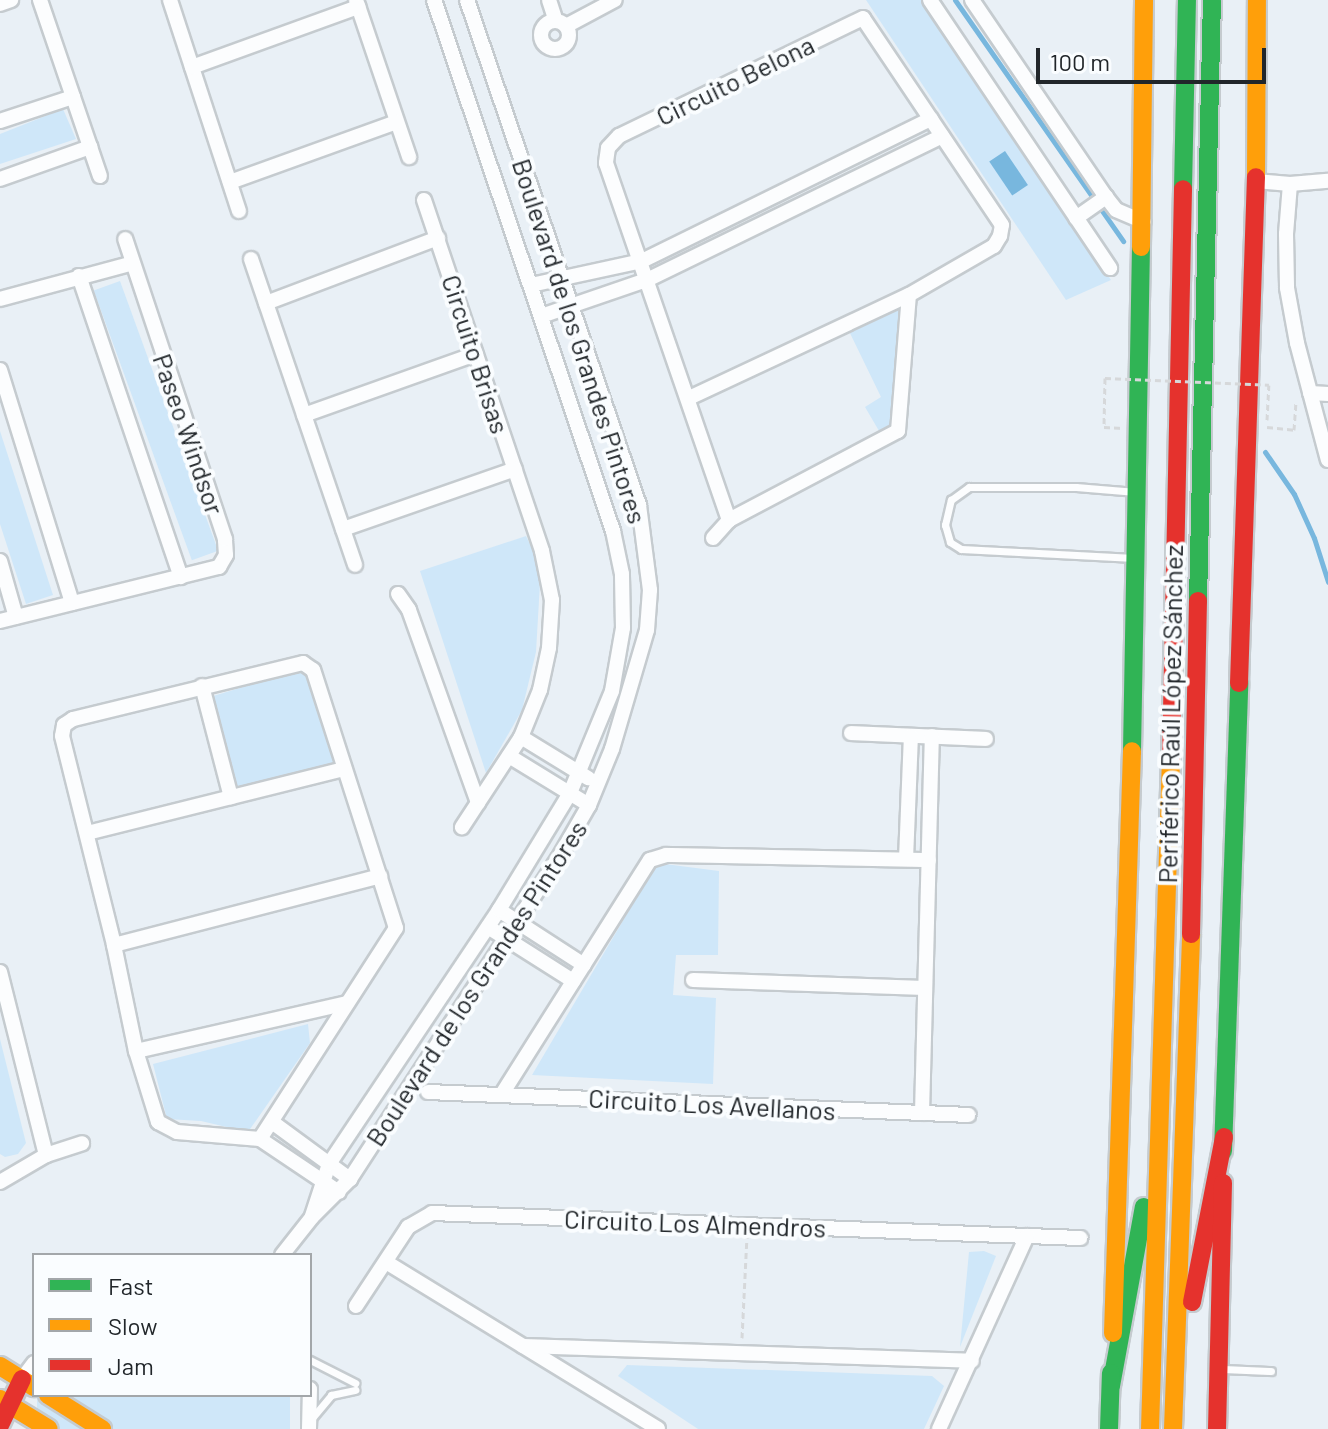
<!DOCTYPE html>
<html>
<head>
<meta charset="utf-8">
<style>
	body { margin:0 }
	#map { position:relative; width:1328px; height:1429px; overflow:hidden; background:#e9f0f6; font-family:Barlow,sans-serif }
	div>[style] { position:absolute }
	.green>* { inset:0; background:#cfe7f9; transform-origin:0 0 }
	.water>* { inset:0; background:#78b7de; transform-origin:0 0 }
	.stream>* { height:5px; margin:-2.5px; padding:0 2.5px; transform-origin:2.5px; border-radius:2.5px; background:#78b7de }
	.path>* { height:3px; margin-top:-1.5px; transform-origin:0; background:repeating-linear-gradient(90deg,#d6d8da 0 6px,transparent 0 10px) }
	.roads { filter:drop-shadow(2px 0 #c5cbcf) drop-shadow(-2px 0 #c5cbcf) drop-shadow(0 2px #c5cbcf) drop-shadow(0 -2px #c5cbcf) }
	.lane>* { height:7px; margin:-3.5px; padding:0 3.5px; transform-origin:3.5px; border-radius:3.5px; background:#fcfdfe }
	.street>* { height:14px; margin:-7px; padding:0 7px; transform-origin:7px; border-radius:7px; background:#fcfdfe }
	.street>.ring { margin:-7px; padding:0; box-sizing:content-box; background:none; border:14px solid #fcfdfe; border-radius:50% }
	.fast>* { height:18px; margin:-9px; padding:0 9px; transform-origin:9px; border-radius:9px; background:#30b455 }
	.slow>* { height:18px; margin:-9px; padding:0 9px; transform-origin:9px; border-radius:9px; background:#ff9f0a }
	.jam>* { height:18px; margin:-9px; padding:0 9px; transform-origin:9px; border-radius:9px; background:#e5322d }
	.path-bridge>* { height:3px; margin-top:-1.5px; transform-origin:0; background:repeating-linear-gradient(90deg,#d6d8da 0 6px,transparent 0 10px) }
	span { translate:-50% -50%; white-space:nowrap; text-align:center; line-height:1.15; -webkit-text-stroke:8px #fafdff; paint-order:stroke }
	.street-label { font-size:26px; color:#21262a }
	.legend { position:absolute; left:32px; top:1253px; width:280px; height:144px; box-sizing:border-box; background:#fafdff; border:2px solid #a3a7aa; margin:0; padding:10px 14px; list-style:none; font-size:24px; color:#21262a }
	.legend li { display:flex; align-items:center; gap:16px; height:40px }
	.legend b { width:40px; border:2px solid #a3a7aa }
	.scale { position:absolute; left:1036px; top:48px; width:230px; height:36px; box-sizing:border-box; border:4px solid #21262a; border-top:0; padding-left:10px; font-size:24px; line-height:28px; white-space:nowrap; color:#21262a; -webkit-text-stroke:6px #fafdff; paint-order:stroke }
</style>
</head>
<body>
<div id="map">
	<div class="green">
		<i style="clip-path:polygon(866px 0,922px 0,1111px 280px,1066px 300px)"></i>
		<i style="clip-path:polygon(63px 109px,76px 139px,0 164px,0 134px)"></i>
		<i style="left:120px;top:281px;width:287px;height:28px;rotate:70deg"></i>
		<i style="clip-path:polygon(906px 299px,895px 429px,882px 436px,865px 407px,881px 397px,847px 327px)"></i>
		<i style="clip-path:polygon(0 431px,53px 595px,26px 604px,0 524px)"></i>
		<i style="clip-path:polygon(526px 536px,534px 552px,540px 583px,536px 652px,522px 710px,486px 773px,420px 571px)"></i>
		<i style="left:308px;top:667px;width:104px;height:105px;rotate:73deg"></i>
		<i style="clip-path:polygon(657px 863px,719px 871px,718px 955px,676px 955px,673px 995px,716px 998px,713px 1084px,532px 1075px)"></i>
		<i style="clip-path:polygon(308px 1024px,310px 1043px,248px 1132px,201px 1121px,167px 1119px,153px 1064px)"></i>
		<i style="clip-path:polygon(0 1039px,26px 1143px,18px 1154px,5px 1157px,0 1154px)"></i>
		<i style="clip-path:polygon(984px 1251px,996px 1256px,960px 1347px,969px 1252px)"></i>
		<i style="clip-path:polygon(627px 1365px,932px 1376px,944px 1386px,924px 1429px,698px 1429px,618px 1376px)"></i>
		<i style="left:37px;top:1395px;width:253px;height:39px"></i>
	</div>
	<div class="water">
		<i style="left:1005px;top:151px;width:41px;height:19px;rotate:56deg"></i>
	</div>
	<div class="stream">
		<i style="left:955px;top:0;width:294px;rotate:55.1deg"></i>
		<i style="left:1265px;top:452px;width:51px;rotate:55.4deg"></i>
		<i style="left:1294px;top:494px;width:48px;rotate:65.6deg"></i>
		<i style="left:1314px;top:538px;width:46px;rotate:72.3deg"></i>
	</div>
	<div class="path">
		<i style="left:1105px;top:378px;width:49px;rotate:91.2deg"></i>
		<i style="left:1104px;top:427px;width:19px;rotate:3deg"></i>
		<i style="left:1267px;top:420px;width:35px;rotate:-87deg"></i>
		<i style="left:1267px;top:427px;width:27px;rotate:6deg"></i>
		<i style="left:1294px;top:430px;width:29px;rotate:-86deg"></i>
		<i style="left:742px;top:1338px;width:101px;rotate:-87.2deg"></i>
	</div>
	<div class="roads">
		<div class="lane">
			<i style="left:1134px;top:558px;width:173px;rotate:-177deg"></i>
			<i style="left:961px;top:549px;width:13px;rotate:-148deg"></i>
			<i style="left:950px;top:542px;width:18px;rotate:-106deg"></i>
			<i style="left:945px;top:525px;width:26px;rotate:-77deg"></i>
			<i style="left:951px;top:500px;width:22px;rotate:-36deg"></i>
			<i style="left:969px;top:487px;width:107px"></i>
			<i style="left:1076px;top:487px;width:60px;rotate:4.8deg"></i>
			<i style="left:310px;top:1360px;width:51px;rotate:27.1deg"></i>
			<i style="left:1221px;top:1369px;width:50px;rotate:2.3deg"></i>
			<i style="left:312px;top:1418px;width:30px;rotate:-50deg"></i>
			<i style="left:331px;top:1395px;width:25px;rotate:-12deg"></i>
		</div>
		<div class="street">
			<i style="left:40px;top:0;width:186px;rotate:71.2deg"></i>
			<i style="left:170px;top:0;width:222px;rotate:71.9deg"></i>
			<i style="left:356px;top:0;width:166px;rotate:71.3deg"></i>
			<i style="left:549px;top:0;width:22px;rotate:72deg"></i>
			<i style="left:930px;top:0;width:323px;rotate:56.1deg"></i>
			<i style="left:972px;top:0;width:238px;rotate:55.8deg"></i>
			<i style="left:1106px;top:197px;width:16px;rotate:52deg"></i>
			<i style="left:1116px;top:210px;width:30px;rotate:23deg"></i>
			<i style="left:0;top:4px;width:12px;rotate:-20deg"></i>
			<i class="ring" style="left:541px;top:21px;width:14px;height:14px"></i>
			<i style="left:566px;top:26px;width:55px;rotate:-28deg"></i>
			<i style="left:192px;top:67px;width:177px;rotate:-19.9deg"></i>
			<i style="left:0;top:121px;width:77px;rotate:-18.2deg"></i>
			<i style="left:0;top:179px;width:96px;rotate:-19.6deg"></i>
			<i style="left:1256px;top:181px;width:34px;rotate:5deg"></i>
			<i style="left:1290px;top:184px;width:38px;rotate:-5deg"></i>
			<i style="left:230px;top:182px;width:177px;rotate:-19.8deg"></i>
			<i style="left:1290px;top:184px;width:50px;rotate:94.6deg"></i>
			<i style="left:1286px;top:234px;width:54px;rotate:88.9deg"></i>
			<i style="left:1287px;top:288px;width:56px;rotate:79.7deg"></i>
			<i style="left:1297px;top:343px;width:121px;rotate:75.2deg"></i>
			<i style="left:424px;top:200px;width:370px;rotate:71.4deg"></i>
			<i style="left:542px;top:551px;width:50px;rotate:78.5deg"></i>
			<i style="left:552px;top:600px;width:48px;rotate:93.6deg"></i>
			<i style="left:549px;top:648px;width:43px;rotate:102.1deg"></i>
			<i style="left:540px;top:690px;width:51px;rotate:112deg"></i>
			<i style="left:521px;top:737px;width:108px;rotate:123.2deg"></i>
			<i style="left:1076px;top:218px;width:37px;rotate:-35deg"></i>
			<i style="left:251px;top:259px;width:323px;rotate:71.2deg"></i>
			<i style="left:79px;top:276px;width:318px;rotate:71.3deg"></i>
			<i style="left:531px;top:285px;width:114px;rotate:-12.2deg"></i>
			<i style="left:642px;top:261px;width:322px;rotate:-26.2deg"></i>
			<i style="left:0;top:299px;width:135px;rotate:-15.1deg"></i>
			<i style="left:266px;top:303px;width:184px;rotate:-20.7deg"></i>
			<i style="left:541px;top:316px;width:114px;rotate:-18.9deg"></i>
			<i style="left:649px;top:279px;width:326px;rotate:-26deg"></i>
			<i style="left:0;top:370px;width:244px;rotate:72.8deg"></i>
			<i style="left:1310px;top:393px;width:18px;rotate:3deg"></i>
			<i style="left:689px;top:398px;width:243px;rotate:-25.1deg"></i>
			<i style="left:909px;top:295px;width:98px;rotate:-30deg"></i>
			<i style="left:994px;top:246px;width:12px;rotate:-59deg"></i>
			<i style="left:1000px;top:236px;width:11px;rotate:-80deg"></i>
			<i style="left:1002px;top:225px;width:249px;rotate:-123.9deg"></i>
			<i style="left:863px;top:18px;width:271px;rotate:154.2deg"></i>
			<i style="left:619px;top:136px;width:16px;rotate:133deg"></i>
			<i style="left:608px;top:148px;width:15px;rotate:98deg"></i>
			<i style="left:606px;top:163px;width:378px;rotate:71deg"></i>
			<i style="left:304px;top:415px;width:182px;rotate:-19.6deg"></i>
			<i style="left:343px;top:529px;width:182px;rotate:-19.2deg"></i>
			<i style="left:713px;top:538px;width:24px;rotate:-48deg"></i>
			<i style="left:729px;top:520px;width:191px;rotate:-27.8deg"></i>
			<i style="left:898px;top:431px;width:136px;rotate:-85.4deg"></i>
			<i style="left:0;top:561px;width:58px;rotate:74.1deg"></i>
			<i style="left:398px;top:594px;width:19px;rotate:55deg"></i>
			<i style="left:409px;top:610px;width:205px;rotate:70.3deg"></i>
			<i style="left:0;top:621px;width:226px;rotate:-13.9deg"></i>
			<i style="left:219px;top:567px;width:14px;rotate:-60deg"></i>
			<i style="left:226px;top:555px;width:16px;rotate:-94deg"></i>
			<i style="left:225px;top:539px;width:316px;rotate:-108.4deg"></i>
			<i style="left:202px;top:686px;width:115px;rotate:75.4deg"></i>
			<i style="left:851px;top:733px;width:135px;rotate:2.5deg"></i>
			<i style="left:521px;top:737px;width:79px;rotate:31.5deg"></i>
			<i style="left:509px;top:756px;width:94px;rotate:31.5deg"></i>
			<i style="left:87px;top:833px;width:264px;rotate:-14deg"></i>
			<i style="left:906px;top:859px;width:123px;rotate:-87.7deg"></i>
			<i style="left:499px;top:910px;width:101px;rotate:32.9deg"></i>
			<i style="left:488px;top:927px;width:101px;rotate:32.4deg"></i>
			<i style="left:114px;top:945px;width:275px;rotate:-14.5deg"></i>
			<i style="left:0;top:972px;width:189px;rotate:75.9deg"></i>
			<i style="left:693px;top:980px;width:232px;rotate:2deg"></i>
			<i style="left:136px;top:1051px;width:216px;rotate:-12.8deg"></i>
			<i style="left:428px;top:1092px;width:541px;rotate:2.43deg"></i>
			<i style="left:502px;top:1094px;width:277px;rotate:-57.7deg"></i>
			<i style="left:650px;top:860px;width:17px;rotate:-17deg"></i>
			<i style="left:666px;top:855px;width:263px;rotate:1.1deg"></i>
			<i style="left:922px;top:1113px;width:377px;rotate:-88.5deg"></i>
			<i style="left:272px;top:1122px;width:97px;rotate:36.2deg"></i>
			<i style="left:260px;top:1139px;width:251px;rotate:-57.2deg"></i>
			<i style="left:396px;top:928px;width:271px;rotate:-107.8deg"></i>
			<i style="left:313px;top:670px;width:12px;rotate:-145deg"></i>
			<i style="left:303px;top:663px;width:237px;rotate:166.3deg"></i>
			<i style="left:73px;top:719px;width:11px;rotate:146deg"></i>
			<i style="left:64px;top:725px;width:11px;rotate:100deg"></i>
			<i style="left:62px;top:736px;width:215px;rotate:76deg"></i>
			<i style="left:114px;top:945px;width:108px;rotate:78.3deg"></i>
			<i style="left:136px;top:1051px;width:74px;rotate:72.8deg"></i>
			<i style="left:158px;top:1122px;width:21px;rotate:28deg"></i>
			<i style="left:177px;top:1132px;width:83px;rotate:4.8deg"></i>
			<i style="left:260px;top:1139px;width:95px;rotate:33.9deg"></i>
			<i style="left:0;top:1182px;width:53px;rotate:-30.4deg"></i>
			<i style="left:46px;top:1155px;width:38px;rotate:-18deg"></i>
			<i style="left:312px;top:1216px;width:55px;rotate:-71.9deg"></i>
			<i style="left:329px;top:1164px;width:306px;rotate:-56.2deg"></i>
			<i style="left:499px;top:910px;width:137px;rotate:-58.7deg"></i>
			<i style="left:570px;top:793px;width:110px;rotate:-67.6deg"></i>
			<i style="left:612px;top:691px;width:64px;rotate:-80.1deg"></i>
			<i style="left:623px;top:628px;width:54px;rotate:-91.1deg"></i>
			<i style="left:622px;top:574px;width:44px;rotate:-101.8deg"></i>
			<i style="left:613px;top:531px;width:560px;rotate:-108.63deg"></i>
			<i style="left:282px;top:1255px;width:48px;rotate:-51.7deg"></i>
			<i style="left:312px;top:1217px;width:54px;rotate:-45deg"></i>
			<i style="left:350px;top:1179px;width:382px;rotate:-57deg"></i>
			<i style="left:558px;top:859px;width:62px;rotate:-60.1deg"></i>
			<i style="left:589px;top:805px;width:61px;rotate:-67.7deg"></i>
			<i style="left:612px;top:749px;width:124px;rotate:-73.6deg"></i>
			<i style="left:647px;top:630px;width:40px;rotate:-85.7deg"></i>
			<i style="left:650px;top:590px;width:86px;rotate:-97.4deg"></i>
			<i style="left:639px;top:505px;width:533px;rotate:-108.81deg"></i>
			<i style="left:386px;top:1262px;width:319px;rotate:31.5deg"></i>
			<i style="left:356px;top:1306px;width:95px;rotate:-56.6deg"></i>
			<i style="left:408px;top:1227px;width:28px;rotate:-30deg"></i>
			<i style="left:432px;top:1213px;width:649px;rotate:2.21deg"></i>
			<i style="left:523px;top:1346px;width:449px;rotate:1.9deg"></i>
			<i style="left:22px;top:1379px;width:20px;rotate:-53deg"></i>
			<i style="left:309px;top:1429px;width:40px;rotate:-88.6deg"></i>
			<i style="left:939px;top:1429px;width:212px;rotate:-65.5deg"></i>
		</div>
		<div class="fast">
			<i style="left:1183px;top:189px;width:189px;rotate:-88.8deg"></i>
			<i style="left:1198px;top:601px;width:601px;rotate:-88.67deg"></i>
			<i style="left:1132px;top:751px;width:504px;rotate:-88.98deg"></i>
			<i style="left:1223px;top:1151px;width:468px;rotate:-88deg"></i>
			<i style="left:1111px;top:1386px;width:182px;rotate:-79.6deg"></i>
			<i style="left:1109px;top:1429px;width:56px;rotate:-88deg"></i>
		</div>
		<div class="slow">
			<i style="left:1256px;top:177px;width:177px;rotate:-89.7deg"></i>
			<i style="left:1141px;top:247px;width:247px;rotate:-89.3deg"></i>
			<i style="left:1113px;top:1333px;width:582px;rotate:-88.13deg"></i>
			<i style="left:0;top:1366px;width:40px;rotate:32deg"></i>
			<i style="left:48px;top:1395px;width:64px;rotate:32.2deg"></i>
			<i style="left:0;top:1399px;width:57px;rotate:31.5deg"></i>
			<i style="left:1150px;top:1429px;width:671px;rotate:-88.21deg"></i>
			<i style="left:1173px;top:1429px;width:495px;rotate:-87.9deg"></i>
		</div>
		<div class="jam">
			<i style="left:1239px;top:683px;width:506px;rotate:-88.08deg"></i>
			<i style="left:1171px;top:758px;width:569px;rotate:-88.79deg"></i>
			<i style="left:1191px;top:934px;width:333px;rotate:-88.8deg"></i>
			<i style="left:1192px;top:1302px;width:168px;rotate:-79deg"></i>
			<i style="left:0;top:1425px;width:51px;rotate:-64.4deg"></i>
			<i style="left:1217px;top:1429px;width:246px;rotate:-88.6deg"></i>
		</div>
	</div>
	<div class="path-bridge">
		<i style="left:1105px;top:378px;width:164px;rotate:2.4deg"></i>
	</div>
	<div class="street-label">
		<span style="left:735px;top:80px;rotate:-26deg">Circuito Belona</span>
		<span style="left:580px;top:341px;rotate:72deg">Boulevard de los Grandes Pintores</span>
		<span style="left:476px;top:354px;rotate:72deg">Circuito Brisas</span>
		<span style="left:189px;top:434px;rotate:71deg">Paseo Windsor</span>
		<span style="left:1170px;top:714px;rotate:-89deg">Periférico Raúl López Sánchez</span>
		<span style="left:476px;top:983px;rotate:-57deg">Boulevard de los Grandes Pintores</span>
		<span style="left:712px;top:1104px;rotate:3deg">Circuito Los Avellanos</span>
		<span style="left:695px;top:1223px;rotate:2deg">Circuito Los Almendros</span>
	</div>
	<ul class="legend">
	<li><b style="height:10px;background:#30b455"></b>Fast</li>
	<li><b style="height:10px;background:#ff9f0a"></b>Slow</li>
	<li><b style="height:10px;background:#e5322d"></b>Jam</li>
	</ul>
	<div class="scale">100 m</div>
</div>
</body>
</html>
